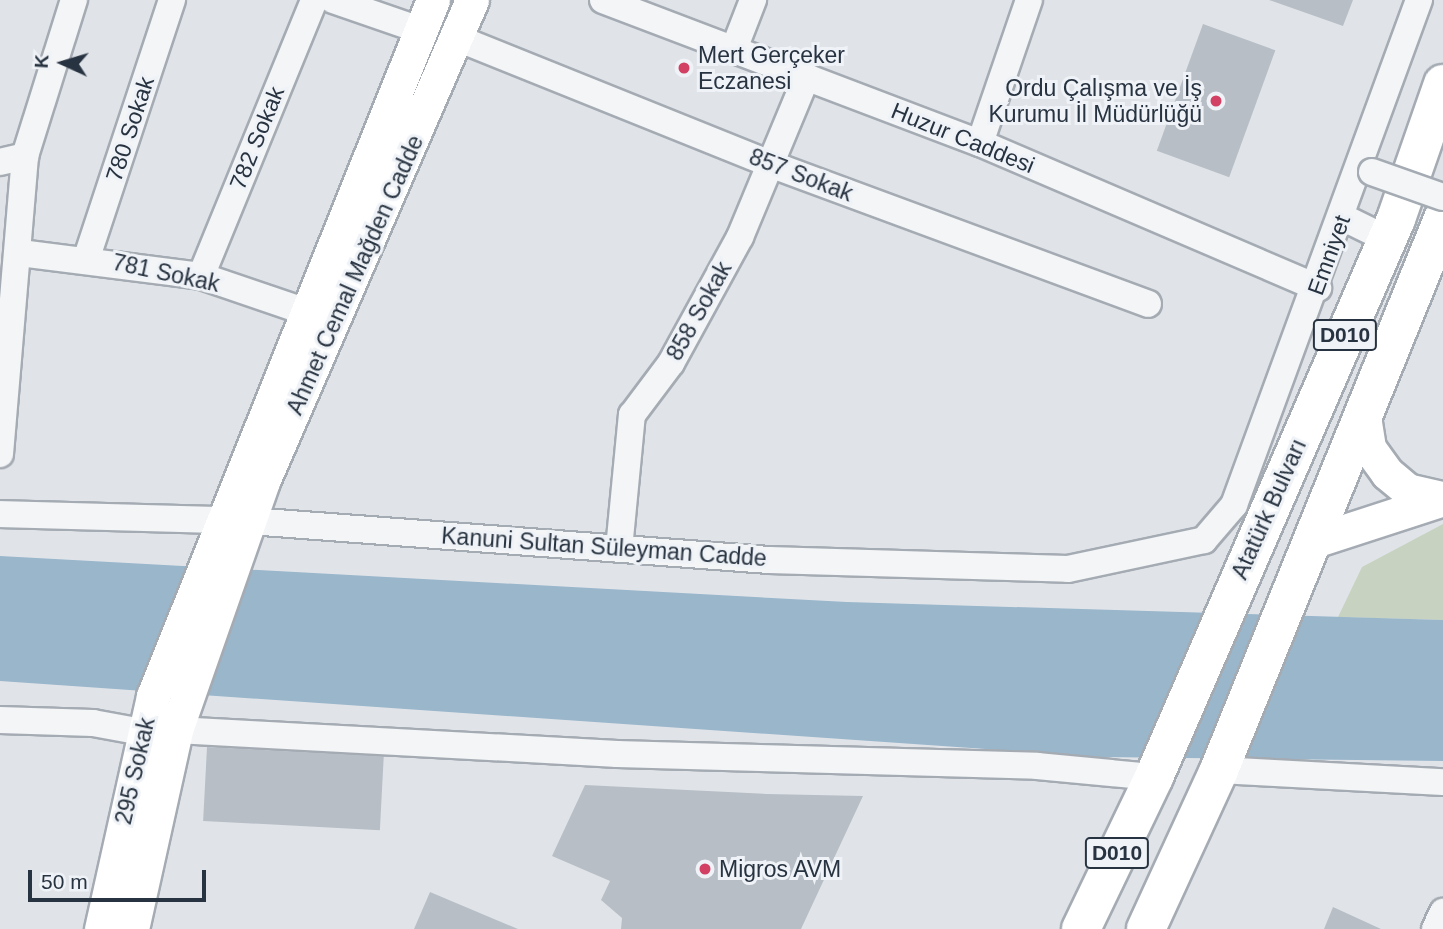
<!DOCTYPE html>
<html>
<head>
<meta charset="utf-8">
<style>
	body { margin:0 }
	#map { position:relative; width:1443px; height:929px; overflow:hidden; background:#e0e4e9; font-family:Helvetica,sans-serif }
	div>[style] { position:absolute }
	.green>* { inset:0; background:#c7d3c0 }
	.water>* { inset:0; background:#99b6cb }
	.building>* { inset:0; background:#b7bec6; transform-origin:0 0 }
	.roads { filter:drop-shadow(2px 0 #a5abb3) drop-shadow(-2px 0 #a5abb3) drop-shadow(0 2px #a5abb3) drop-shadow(0 -2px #a5abb3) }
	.minor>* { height:26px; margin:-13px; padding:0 13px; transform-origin:13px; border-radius:13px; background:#f3f5f7 }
	.major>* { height:33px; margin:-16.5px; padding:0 16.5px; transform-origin:16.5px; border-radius:16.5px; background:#fff }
	.highway>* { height:38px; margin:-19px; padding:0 19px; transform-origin:19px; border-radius:19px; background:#fff }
	.bridges { filter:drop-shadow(2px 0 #a5abb3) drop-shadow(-2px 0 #a5abb3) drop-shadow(0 2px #a5abb3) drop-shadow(0 -2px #a5abb3) }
	.minor-bridge>* { height:26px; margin:-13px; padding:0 13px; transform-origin:13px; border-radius:13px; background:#f3f5f7 }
	.dots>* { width:19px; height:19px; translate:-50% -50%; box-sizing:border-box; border:4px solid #eff3f7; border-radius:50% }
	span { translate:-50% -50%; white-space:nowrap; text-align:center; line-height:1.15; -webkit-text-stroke:6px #eff3f7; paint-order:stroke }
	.shield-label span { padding:2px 5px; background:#eff3f7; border:2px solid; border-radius:5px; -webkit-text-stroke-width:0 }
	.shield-label { font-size:21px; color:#283341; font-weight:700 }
	.poi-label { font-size:23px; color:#283341 }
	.left { translate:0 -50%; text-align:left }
	.right { translate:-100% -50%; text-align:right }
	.street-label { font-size:23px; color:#283341 }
	.north { position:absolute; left:28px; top:28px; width:70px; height:70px; -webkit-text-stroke:5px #eff3f7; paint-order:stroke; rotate:274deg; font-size:19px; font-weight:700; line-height:28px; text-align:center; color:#283341 }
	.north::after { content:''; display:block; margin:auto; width:24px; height:32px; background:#283341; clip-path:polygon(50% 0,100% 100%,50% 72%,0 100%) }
	.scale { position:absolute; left:28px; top:870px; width:178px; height:32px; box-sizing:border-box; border:4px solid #283341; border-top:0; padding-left:9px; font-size:21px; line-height:24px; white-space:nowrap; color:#283341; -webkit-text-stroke:5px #eff3f7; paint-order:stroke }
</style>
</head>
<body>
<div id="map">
	<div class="green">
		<i style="clip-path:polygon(1443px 524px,1443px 620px,1338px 617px,1362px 567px)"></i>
	</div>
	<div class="water">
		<i style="clip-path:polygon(0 556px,847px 602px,1443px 620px,1443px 761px,1101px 757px,0 681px)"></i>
	</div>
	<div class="building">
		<i style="clip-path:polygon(1269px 0,1353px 0,1343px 26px)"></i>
		<i style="left:1203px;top:24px;width:77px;height:135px;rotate:20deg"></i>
		<i style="left:207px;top:747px;width:177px;height:74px;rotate:3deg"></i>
		<i style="clip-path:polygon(585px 785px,767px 794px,863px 796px,801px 929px,621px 929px,622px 918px,601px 900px,610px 881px,552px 856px)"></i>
		<i style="clip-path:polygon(430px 892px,518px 929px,414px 929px)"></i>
		<i style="clip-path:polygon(1333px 907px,1381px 929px,1324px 929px)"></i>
	</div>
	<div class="roads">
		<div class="minor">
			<i style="left:333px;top:0;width:92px;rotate:19deg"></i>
			<i style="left:603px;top:0;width:403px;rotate:20.8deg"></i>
			<i style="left:980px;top:143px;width:368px;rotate:23.2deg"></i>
			<i style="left:457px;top:38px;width:337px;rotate:21.9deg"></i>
			<i style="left:770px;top:164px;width:403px;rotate:20.3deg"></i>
			<i style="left:734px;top:49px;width:53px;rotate:-68.8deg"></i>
			<i style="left:980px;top:143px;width:151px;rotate:-71.1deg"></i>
			<i style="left:0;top:162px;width:26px;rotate:-13deg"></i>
			<i style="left:1342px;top:217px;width:50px;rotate:26.1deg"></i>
			<i style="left:20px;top:253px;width:182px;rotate:7.2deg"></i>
			<i style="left:201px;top:276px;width:112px;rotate:18.8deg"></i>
			<i style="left:87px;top:257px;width:271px;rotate:-71.7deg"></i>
			<i style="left:201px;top:276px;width:298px;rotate:-67.7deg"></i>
			<i style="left:0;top:454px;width:299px;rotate:-85.2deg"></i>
			<i style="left:25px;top:156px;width:164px;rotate:-72.6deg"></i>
			<i style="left:0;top:514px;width:250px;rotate:1.6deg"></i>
			<i style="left:250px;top:521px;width:520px;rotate:4.3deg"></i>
			<i style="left:769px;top:560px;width:299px;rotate:1.7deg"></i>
			<i style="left:1068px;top:569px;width:139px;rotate:-12deg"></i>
			<i style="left:1204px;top:540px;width:46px;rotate:-49.4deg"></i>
			<i style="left:1234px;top:505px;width:538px;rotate:-69.88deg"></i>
			<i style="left:619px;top:549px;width:135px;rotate:-84.5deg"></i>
			<i style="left:632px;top:415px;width:65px;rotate:-53.1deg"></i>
			<i style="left:671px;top:363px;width:144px;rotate:-61.3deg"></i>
			<i style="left:740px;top:237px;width:174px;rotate:-67.4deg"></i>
			<i style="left:0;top:720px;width:93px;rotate:1.8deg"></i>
			<i style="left:93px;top:723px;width:50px;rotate:10.4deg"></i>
			<i style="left:176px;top:730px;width:442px;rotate:3.1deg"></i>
			<i style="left:617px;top:754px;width:420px;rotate:1.6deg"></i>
			<i style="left:1037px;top:766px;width:118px;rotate:5.4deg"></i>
			<i style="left:1219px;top:770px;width:224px;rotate:3.1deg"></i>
			<i style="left:1435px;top:929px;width:19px;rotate:-65deg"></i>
		</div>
		<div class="major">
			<i style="left:1364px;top:416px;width:32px;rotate:81deg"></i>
			<i style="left:1369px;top:448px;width:31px;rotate:54deg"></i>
			<i style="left:1387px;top:473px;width:26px;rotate:40deg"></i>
			<i style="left:1407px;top:490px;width:37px;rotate:13deg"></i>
			<i style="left:1314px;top:541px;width:136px;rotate:-18deg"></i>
			<i style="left:101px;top:929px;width:239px;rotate:-77.4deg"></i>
			<i style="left:153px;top:696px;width:750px;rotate:-68.09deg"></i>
			<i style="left:132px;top:929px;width:204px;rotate:-77.5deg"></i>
			<i style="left:176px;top:730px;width:266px;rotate:-70.7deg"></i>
			<i style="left:264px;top:479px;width:522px;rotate:-66.53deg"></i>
		</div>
		<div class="highway">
			<i style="left:1081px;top:929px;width:169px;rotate:-64.3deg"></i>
			<i style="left:1154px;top:777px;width:608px;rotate:-66.55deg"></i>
			<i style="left:1396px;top:219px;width:143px;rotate:-70.8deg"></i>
			<i style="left:1146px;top:929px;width:175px;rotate:-65.3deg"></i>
			<i style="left:1219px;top:770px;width:595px;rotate:-67.88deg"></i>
		</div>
	</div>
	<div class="bridges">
		<div class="minor-bridge">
			<i style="left:1372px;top:172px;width:75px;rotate:19.4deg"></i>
		</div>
	</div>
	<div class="dots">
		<i style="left:684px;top:68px;background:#d24063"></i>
		<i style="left:1216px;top:101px;background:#d24063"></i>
		<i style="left:705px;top:869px;background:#d24063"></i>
	</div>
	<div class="shield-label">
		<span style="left:1345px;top:335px">D010</span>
		<span style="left:1117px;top:853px">D010</span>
	</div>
	<div class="poi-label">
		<span class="left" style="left:698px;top:68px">Mert Gerçeker<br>Eczanesi</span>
		<span class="right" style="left:1202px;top:101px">Ordu Çalışma ve İş<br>Kurumu İl Müdürlüğü</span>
		<span class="left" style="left:719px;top:869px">Migros AVM</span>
	</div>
	<div class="street-label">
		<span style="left:130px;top:129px;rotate:-72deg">780 Sokak</span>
		<span style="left:257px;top:138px;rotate:-68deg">782 Sokak</span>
		<span style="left:963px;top:138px;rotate:22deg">Huzur Caddesi</span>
		<span style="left:801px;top:175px;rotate:21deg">857 Sokak</span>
		<span style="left:1329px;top:255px;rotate:-70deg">Emniyet</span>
		<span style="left:166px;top:273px;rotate:12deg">781 Sokak</span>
		<span style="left:355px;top:275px;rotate:-66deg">Ahmet Cemal Mağden Cadde</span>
		<span style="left:699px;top:311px;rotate:-61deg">858 Sokak</span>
		<span style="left:1269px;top:509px;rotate:-66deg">Atatürk Bulvarı</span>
		<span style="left:604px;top:547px;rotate:4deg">Kanuni Sultan Süleyman Cadde</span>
		<span style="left:135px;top:771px;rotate:-77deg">295 Sokak</span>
	</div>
	<div class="north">K</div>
	<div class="scale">50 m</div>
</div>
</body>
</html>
